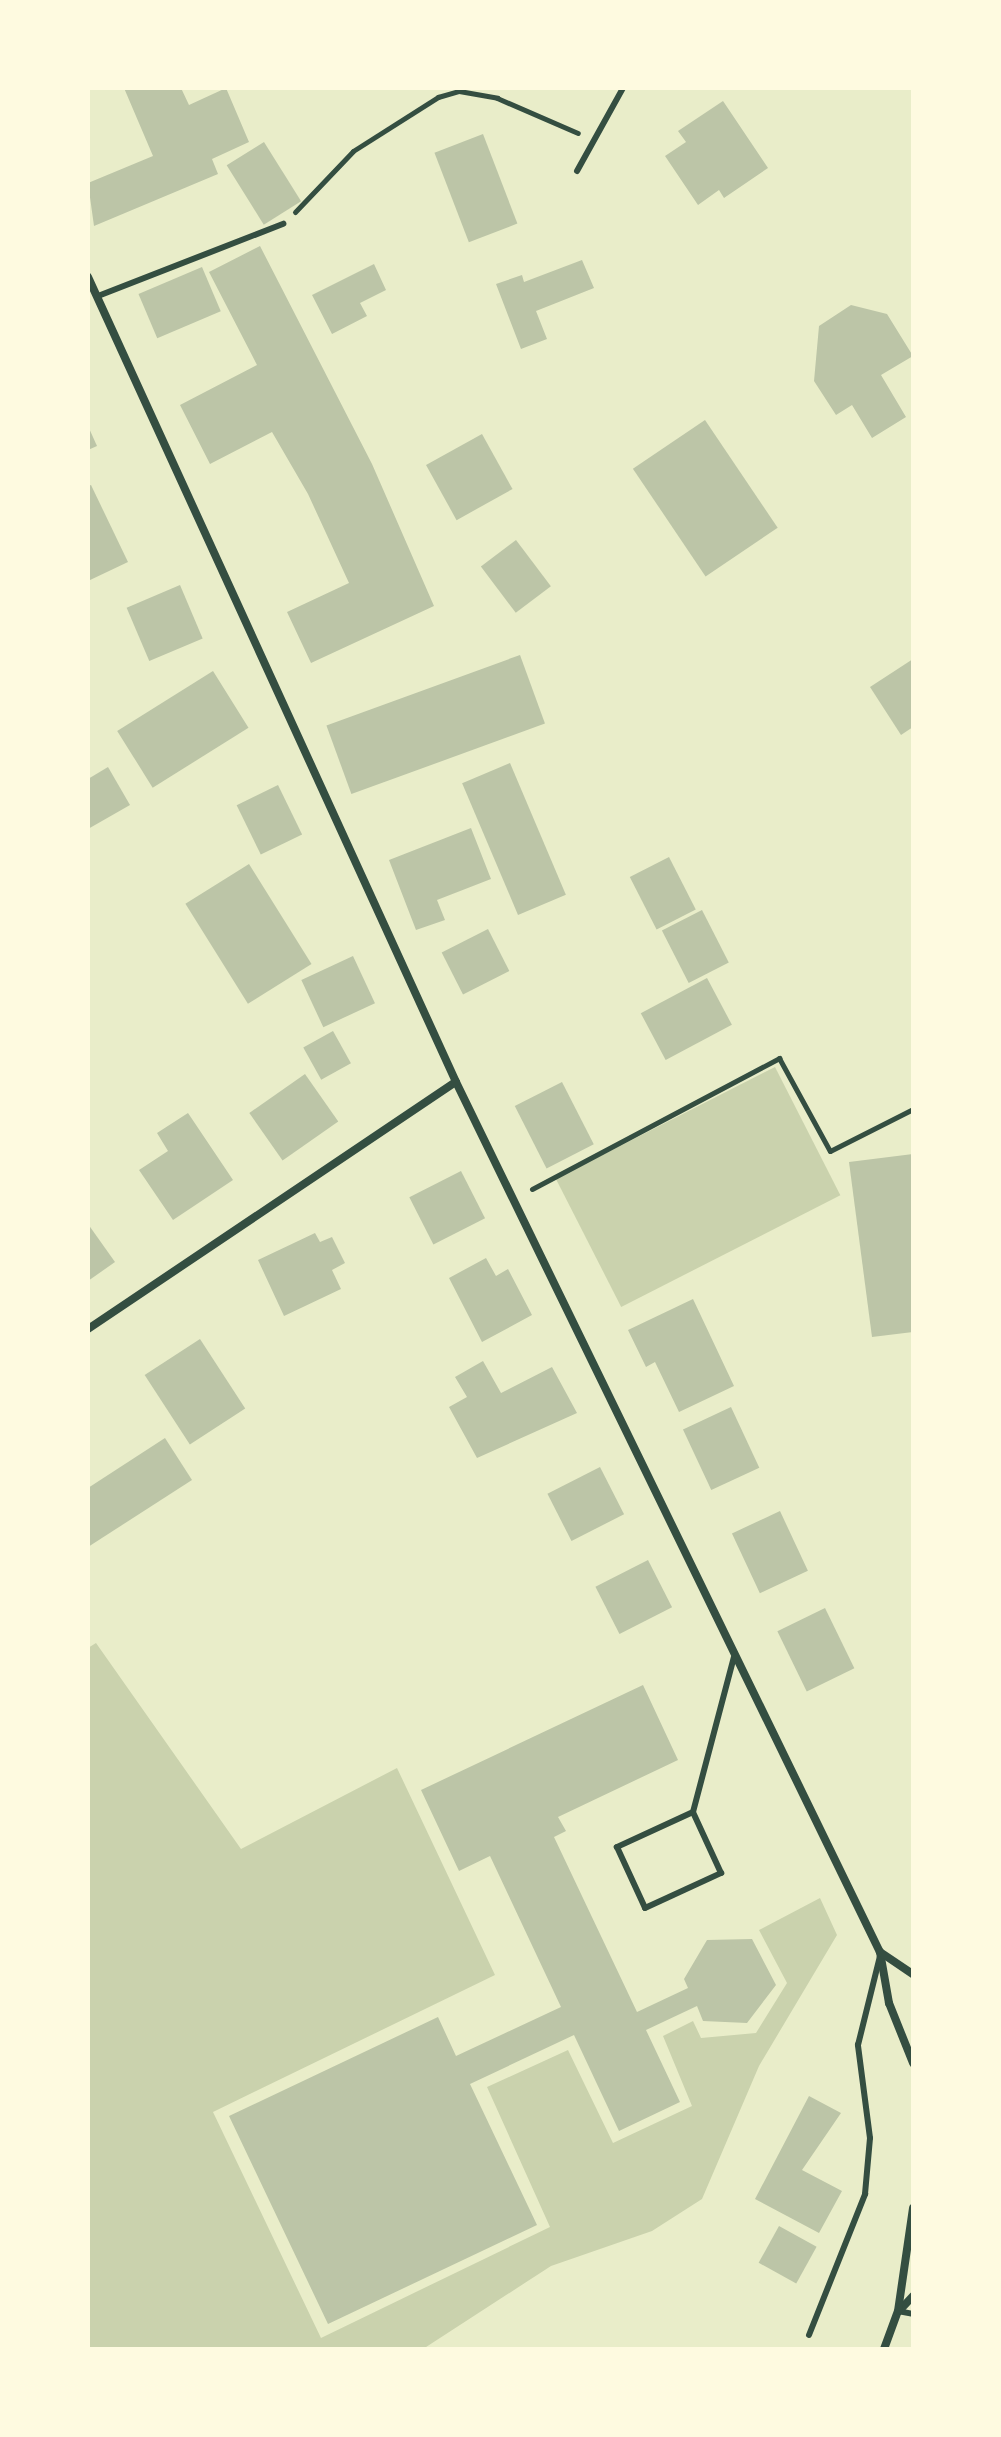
<!DOCTYPE html>
<html>
<head>
<meta charset="utf-8">
<style>
	body { margin:0 }
	#map { position:relative; width:1001px; height:2437px; overflow:hidden; background:#e9edc9; font-family:"Titillium Web",sans-serif }
	div>[style] { position:absolute }
	.green>* { inset:0; background:#cad2ad; transform-origin:0 0 }
	.building>* { inset:0; background:#bcc5a7; transform-origin:0 0 }
	.path>* { height:5px; margin:-2.5px; padding:0 2.5px; transform-origin:2.5px; border-radius:2.5px; background:#344e41 }
	.service>* { height:6px; margin:-3px; padding:0 3px; transform-origin:3px; border-radius:3px; background:#344e41 }
	.minor>* { height:8px; margin:-4px; padding:0 4px; transform-origin:4px; border-radius:4px; background:#344e41 }
	span { translate:-50% -50%; white-space:nowrap; text-align:center; line-height:1.15; -webkit-text-stroke:8px #fefae0; paint-order:stroke }
	.frame { position:absolute; inset:0; border:90px solid #fefae0; pointer-events:none }
</style>
</head>
<body>
<div id="map">
	<div class="green">
		<i style="left:775px;top:1067px;width:144px;height:246px;rotate:63deg"></i>
		<i style="clip-path:polygon(96px 1643px,241px 1849px,397px 1768px,495px 1975px,213px 2112px,321px 2338px,550px 2227px,487px 2087px,568px 2050px,613px 2143px,692px 2106px,663px 2036px,693px 2021px,701px 2038px,756px 2033px,787px 1983px,759px 1930px,820px 1898px,837px 1935px,759px 2066px,702px 2199px,652px 2231px,551px 2266px,423px 2349px,88px 2349px,88px 1648px)"></i>
	</div>
	<div class="building">
		<i style="clip-path:polygon(124px 88px,181px 88px,189px 105px,226px 88px,249px 142px,212px 159px,218px 174px,94px 226px,88px 183px,153px 156px)"></i>
		<i style="clip-path:polygon(723px 101px,768px 168px,724px 198px,719px 190px,698px 205px,665px 156px,686px 142px,678px 131px)"></i>
		<i style="left:483px;top:134px;width:96px;height:52px;rotate:69deg"></i>
		<i style="left:264px;top:142px;width:70px;height:44px;rotate:58deg"></i>
		<i style="clip-path:polygon(260px 246px,372px 464px,434px 606px,311px 663px,287px 612px,349px 583px,308px 494px,272px 432px,210px 464px,180px 405px,257px 365px,209px 272px)"></i>
		<i style="clip-path:polygon(582px 260px,594px 288px,536px 311px,547px 339px,521px 349px,496px 284px,522px 275px,524px 282px)"></i>
		<i style="clip-path:polygon(374px 264px,386px 290px,360px 303px,367px 316px,332px 334px,312px 295px)"></i>
		<i style="left:202px;top:267px;width:48px;height:69px;rotate:67deg"></i>
		<i style="clip-path:polygon(851px 305px,887px 314px,913px 356px,881px 375px,906px 417px,872px 438px,852px 405px,836px 415px,814px 381px,819px 326px)"></i>
		<i style="left:705px;top:420px;width:130px;height:87px;rotate:56deg"></i>
		<i style="clip-path:polygon(88px 426px,97px 446px,88px 450px)"></i>
		<i style="left:482px;top:434px;width:63px;height:64px;rotate:61deg"></i>
		<i style="clip-path:polygon(91px 485px,128px 562px,88px 581px,88px 486px)"></i>
		<i style="left:516px;top:540px;width:58px;height:44px;rotate:53deg"></i>
		<i style="left:180px;top:585px;width:58px;height:58px;rotate:67deg"></i>
		<i style="left:520px;top:655px;width:73px;height:206px;rotate:70deg"></i>
		<i style="clip-path:polygon(913px 659px,913px 727px,901px 735px,870px 687px)"></i>
		<i style="left:213px;top:671px;width:67px;height:113px;rotate:58deg"></i>
		<i style="left:510px;top:763px;width:143px;height:52px;rotate:67deg"></i>
		<i style="clip-path:polygon(108px 767px,130px 805px,88px 829px,88px 779px)"></i>
		<i style="left:278px;top:785px;width:55px;height:46px;rotate:64deg"></i>
		<i style="clip-path:polygon(471px 828px,491px 879px,437px 900px,445px 920px,416px 930px,389px 860px)"></i>
		<i style="left:669px;top:857px;width:59px;height:44px;rotate:63deg"></i>
		<i style="left:249px;top:864px;width:118px;height:75px;rotate:58deg"></i>
		<i style="left:702px;top:910px;width:59px;height:45px;rotate:63deg"></i>
		<i style="left:488px;top:929px;width:47px;height:52px;rotate:63deg"></i>
		<i style="left:353px;top:956px;width:52px;height:57px;rotate:65deg"></i>
		<i style="left:707px;top:978px;width:53px;height:75px;rotate:62deg"></i>
		<i style="left:333px;top:1031px;width:37px;height:34px;rotate:61deg"></i>
		<i style="left:305px;top:1074px;width:58px;height:68px;rotate:55deg"></i>
		<i style="left:562px;top:1082px;width:70px;height:53px;rotate:63deg"></i>
		<i style="clip-path:polygon(188px 1113px,233px 1180px,173px 1220px,139px 1170px,168px 1151px,157px 1133px)"></i>
		<i style="clip-path:polygon(913px 1154px,913px 1332px,872px 1337px,849px 1162px)"></i>
		<i style="left:461px;top:1171px;width:53px;height:58px;rotate:63deg"></i>
		<i style="clip-path:polygon(88px 1224px,115px 1262px,88px 1281px)"></i>
		<i style="clip-path:polygon(315px 1233px,320px 1242px,332px 1237px,345px 1263px,332px 1270px,341px 1289px,284px 1316px,258px 1260px)"></i>
		<i style="clip-path:polygon(486px 1258px,496px 1276px,508px 1269px,532px 1315px,482px 1342px,449px 1278px)"></i>
		<i style="clip-path:polygon(693px 1299px,734px 1386px,679px 1412px,655px 1362px,646px 1367px,628px 1330px)"></i>
		<i style="left:200px;top:1339px;width:83px;height:66px;rotate:57deg"></i>
		<i style="clip-path:polygon(483px 1361px,501px 1393px,552px 1367px,577px 1413px,477px 1458px,449px 1407px,467px 1397px,455px 1377px)"></i>
		<i style="left:731px;top:1407px;width:67px;height:53px;rotate:65deg"></i>
		<i style="clip-path:polygon(165px 1438px,192px 1480px,88px 1547px,88px 1488px)"></i>
		<i style="left:600px;top:1467px;width:53px;height:59px;rotate:63deg"></i>
		<i style="left:780px;top:1511px;width:66px;height:53px;rotate:65deg"></i>
		<i style="left:648px;top:1560px;width:53px;height:59px;rotate:63deg"></i>
		<i style="left:825px;top:1608px;width:67px;height:53px;rotate:64deg"></i>
		<i style="clip-path:polygon(643px 1685px,678px 1760px,558px 1817px,566px 1831px,554px 1837px,637px 2012px,688px 1988px,684px 1979px,707px 1940px,752px 1939px,776px 1985px,747px 2023px,703px 2021px,697px 2006px,646px 2030px,680px 2102px,619px 2131px,574px 2035px,470px 2084px,537px 2225px,328px 2324px,229px 2116px,438px 2017px,456px 2056px,561px 2007px,490px 1856px,459px 1871px,421px 1790px)"></i>
		<i style="clip-path:polygon(809px 2096px,841px 2113px,802px 2170px,842px 2191px,819px 2233px,755px 2199px)"></i>
		<i style="left:779px;top:2226px;width:43px;height:42px;rotate:29deg"></i>
	</div>
	<div class="path">
		<i style="left:295px;top:212px;width:84px;rotate:-46.4deg"></i>
		<i style="left:353px;top:151px;width:101px;rotate:-32.4deg"></i>
		<i style="left:438px;top:97px;width:22px;rotate:-16deg"></i>
		<i style="left:459px;top:91px;width:39px;rotate:10deg"></i>
		<i style="left:497px;top:98px;width:88px;rotate:23.4deg"></i>
		<i style="left:532px;top:1189px;width:280px;rotate:-27.9deg"></i>
		<i style="left:779px;top:1058px;width:106px;rotate:61.3deg"></i>
		<i style="left:830px;top:1151px;width:93px;rotate:-26.8deg"></i>
	</div>
	<div class="service">
		<i style="left:577px;top:171px;width:95px;rotate:-61deg"></i>
		<i style="left:98px;top:296px;width:199px;rotate:-21.3deg"></i>
		<i style="left:693px;top:1812px;width:84px;rotate:155.3deg"></i>
		<i style="left:617px;top:1847px;width:67px;rotate:65.3deg"></i>
		<i style="left:645px;top:1908px;width:84px;rotate:-24.7deg"></i>
		<i style="left:721px;top:1873px;width:67px;rotate:-114.7deg"></i>
		<i style="left:693px;top:1812px;width:160px;rotate:-75.2deg"></i>
		<i style="left:898px;top:2311px;width:15px;rotate:11deg"></i>
		<i style="left:809px;top:2335px;width:152px;rotate:-68.3deg"></i>
		<i style="left:865px;top:2194px;width:56px;rotate:-84.9deg"></i>
		<i style="left:870px;top:2138px;width:94px;rotate:-97.4deg"></i>
		<i style="left:858px;top:2045px;width:92px;rotate:-76.1deg"></i>
	</div>
	<div class="minor">
		<i style="left:88px;top:277px;width:885px;rotate:65.43deg"></i>
		<i style="left:456px;top:1082px;width:968px;rotate:64.02deg"></i>
		<i style="left:880px;top:1952px;width:52px;rotate:80deg"></i>
		<i style="left:889px;top:2003px;width:65px;rotate:68.2deg"></i>
		<i style="left:88px;top:1329px;width:443px;rotate:-33.9deg"></i>
		<i style="left:880px;top:1952px;width:40px;rotate:34deg"></i>
		<i style="left:899px;top:2311px;width:21px;rotate:-47deg"></i>
		<i style="left:884px;top:2349px;width:40px;rotate:-69.8deg"></i>
		<i style="left:898px;top:2311px;width:104px;rotate:-81.7deg"></i>
	</div>
	<div class="frame"></div>
</div>
</body>
</html>
